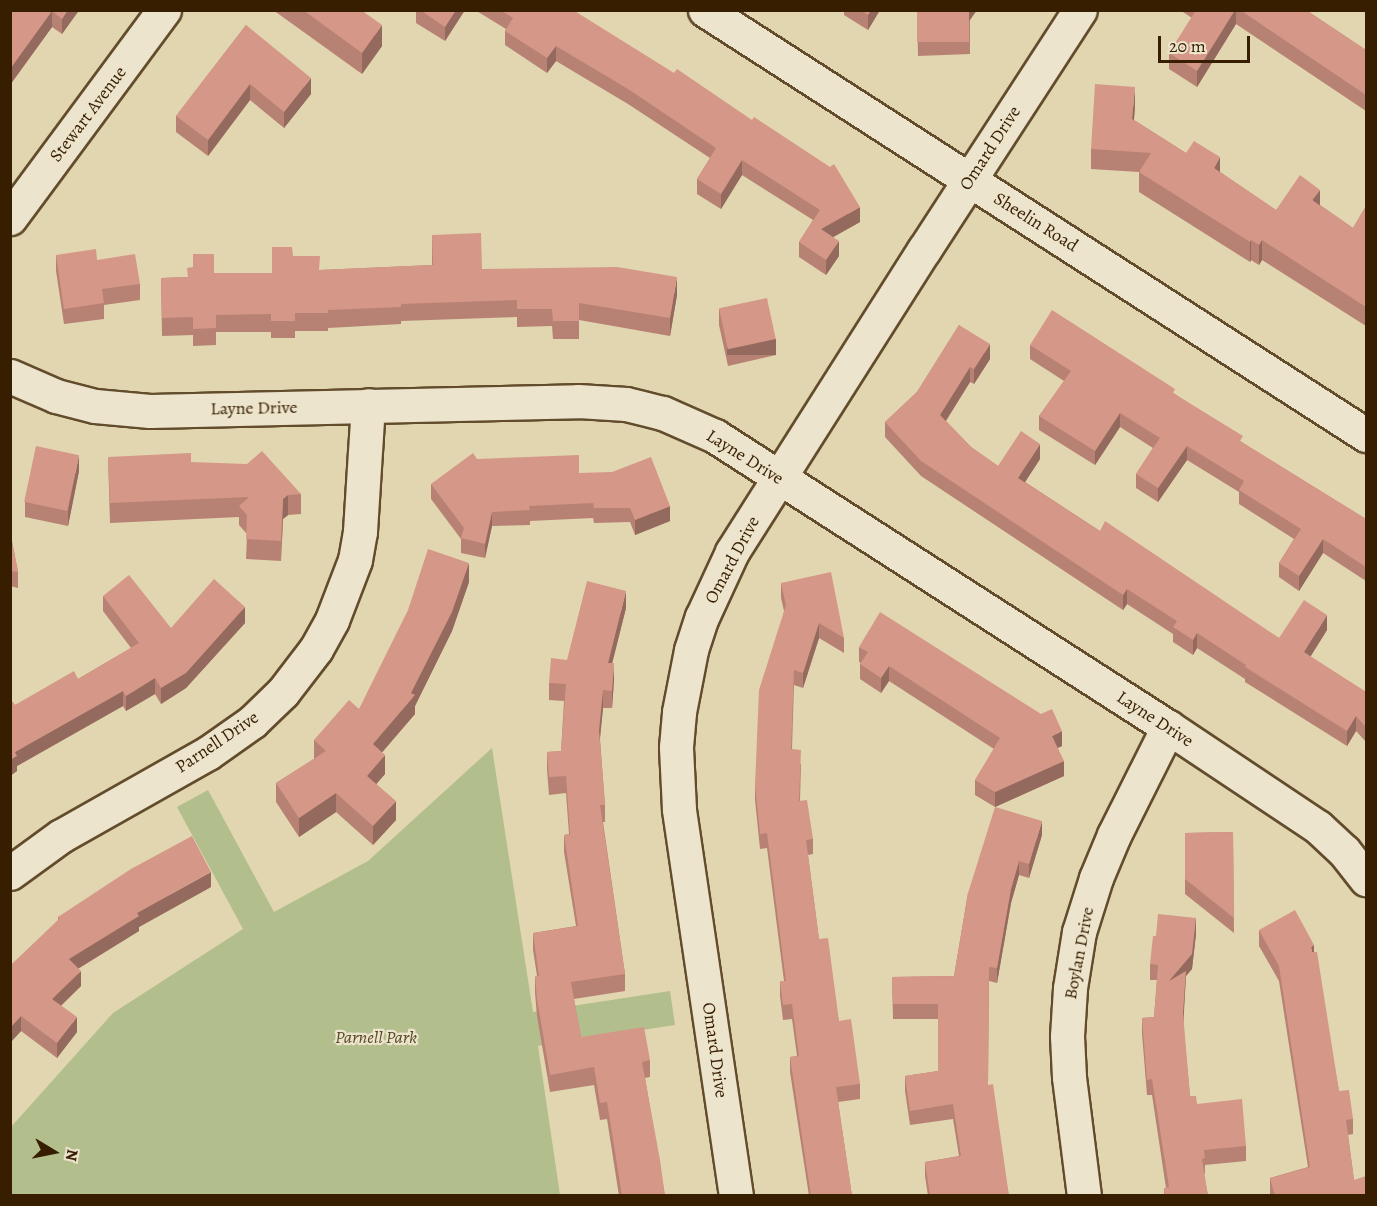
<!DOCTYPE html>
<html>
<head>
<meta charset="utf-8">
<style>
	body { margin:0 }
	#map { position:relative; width:1377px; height:1206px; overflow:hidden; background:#e1d6b0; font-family:Alegreya,serif }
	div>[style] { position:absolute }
	.green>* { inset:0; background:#b2be8c }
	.roads { filter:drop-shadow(2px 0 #624c2c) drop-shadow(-2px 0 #624c2c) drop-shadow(0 2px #624c2c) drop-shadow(0 -2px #624c2c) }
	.minor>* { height:33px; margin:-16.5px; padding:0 16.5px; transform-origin:16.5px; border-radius:16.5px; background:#ece4cc }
	.wall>* { inset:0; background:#b78274 }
	.shaded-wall>* { inset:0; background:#956a5e; transform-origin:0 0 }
	.building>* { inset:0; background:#d59787; transform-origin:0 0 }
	span { translate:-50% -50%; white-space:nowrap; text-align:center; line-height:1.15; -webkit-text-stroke:4.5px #ece4cc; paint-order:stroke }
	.street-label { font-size:18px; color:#371e00 }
	.park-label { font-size:18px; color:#564623; font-style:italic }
	.frame { position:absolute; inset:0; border:12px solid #371e00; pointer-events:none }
	.north { position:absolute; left:24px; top:1122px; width:60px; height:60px; -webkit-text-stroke:4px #ece4cc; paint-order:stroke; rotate:100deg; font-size:16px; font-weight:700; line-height:24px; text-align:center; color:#371e00 }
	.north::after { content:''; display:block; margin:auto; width:21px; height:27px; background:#371e00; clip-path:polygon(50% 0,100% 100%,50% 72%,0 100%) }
	.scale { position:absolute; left:1158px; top:36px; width:92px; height:27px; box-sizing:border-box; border:3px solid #371e00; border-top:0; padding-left:8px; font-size:18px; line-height:21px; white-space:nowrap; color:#371e00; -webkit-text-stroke:4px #ece4cc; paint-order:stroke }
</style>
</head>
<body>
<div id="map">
	<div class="green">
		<i style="clip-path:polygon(492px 748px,533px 1012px,670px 991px,675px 1025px,538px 1046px,560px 1195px,11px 1196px,11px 1127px,113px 1013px,243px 929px,177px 807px,208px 790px,274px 912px,368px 861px)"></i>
	</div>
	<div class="roads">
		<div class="minor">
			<i style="left:705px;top:10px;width:786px;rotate:32.74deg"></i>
			<i style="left:10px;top:218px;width:259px;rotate:-53.5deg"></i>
			<i style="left:10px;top:376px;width:50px;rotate:23.5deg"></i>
			<i style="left:56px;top:396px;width:40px;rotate:14.4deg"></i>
			<i style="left:95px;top:406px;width:55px;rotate:5.2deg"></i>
			<i style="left:150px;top:411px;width:428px;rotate:-1.3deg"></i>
			<i style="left:578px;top:401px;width:48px;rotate:3.6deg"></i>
			<i style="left:626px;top:404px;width:38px;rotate:14deg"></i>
			<i style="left:663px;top:413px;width:57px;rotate:23.9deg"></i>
			<i style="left:715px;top:436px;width:538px;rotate:32.72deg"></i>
			<i style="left:1168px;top:727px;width:180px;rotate:33.7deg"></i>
			<i style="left:1318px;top:827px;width:35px;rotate:43deg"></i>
			<i style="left:1344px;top:851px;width:36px;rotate:52deg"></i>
			<i style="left:10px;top:873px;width:63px;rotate:-36deg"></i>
			<i style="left:61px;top:836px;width:169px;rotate:-29.5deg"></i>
			<i style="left:208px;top:753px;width:54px;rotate:-35.2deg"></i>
			<i style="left:252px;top:722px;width:43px;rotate:-44.1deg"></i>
			<i style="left:283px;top:692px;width:54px;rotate:-52.5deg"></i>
			<i style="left:316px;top:649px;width:33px;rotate:-61deg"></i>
			<i style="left:332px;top:620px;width:64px;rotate:-69deg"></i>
			<i style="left:355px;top:560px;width:29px;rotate:-80deg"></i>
			<i style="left:360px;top:531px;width:126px;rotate:-86.4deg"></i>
			<i style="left:736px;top:1196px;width:391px;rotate:-98.4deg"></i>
			<i style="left:679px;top:809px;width:62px;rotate:-92.8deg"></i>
			<i style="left:676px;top:747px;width:35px;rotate:-85deg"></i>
			<i style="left:679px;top:712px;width:63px;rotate:-79deg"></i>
			<i style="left:691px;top:650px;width:35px;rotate:-72deg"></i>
			<i style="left:702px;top:617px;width:72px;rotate:-65.2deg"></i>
			<i style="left:732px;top:552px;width:358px;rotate:-57.6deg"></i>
			<i style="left:924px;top:250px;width:286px;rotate:-57deg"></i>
			<i style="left:1084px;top:1196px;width:120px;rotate:-97.2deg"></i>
			<i style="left:1069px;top:1077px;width:41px;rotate:-92.8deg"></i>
			<i style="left:1067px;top:1036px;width:48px;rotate:-86.4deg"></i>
			<i style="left:1070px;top:988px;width:57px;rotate:-80.9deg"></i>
			<i style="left:1079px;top:932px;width:57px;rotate:-72.5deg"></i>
			<i style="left:1096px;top:878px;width:47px;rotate:-67.3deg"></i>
			<i style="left:1114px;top:835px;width:121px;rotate:-63.4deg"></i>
		</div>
	</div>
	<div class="wall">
		<i style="clip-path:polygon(10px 10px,78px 10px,62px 34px,52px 27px,10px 85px)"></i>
		<i style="clip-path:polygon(273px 10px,362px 10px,382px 46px,362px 74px)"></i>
		<i style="clip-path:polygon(416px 10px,465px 10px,445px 41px,416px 23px)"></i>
		<i style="clip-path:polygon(475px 10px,573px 10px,860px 222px,833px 237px,839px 256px,826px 275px,799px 257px,799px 242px,813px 220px,742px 175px,721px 209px,697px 194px,697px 179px,710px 158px,628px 104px,556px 61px,547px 73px,505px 45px,505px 31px,506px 29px)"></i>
		<i style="clip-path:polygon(844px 10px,880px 10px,868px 30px,844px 15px)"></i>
		<i style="clip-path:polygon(917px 10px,977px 10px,970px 20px,970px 54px,918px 56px)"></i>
		<i style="clip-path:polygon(1183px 10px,1306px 10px,1366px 50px,1366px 111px,1236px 24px,1197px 87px,1169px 69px,1169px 53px,1192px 18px,1183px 12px)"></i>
		<i style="clip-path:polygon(246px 25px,311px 94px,284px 128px,250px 100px,208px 156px,176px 132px,176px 116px)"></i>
		<i style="clip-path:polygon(1135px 107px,1134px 120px,1186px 153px,1220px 172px,1276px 210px,1320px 205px,1353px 228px,1366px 206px,1366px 326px,1262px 260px,1259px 265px,1251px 260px,1250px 262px,1139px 192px,1139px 172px,1091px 169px,1091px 149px)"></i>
		<i style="clip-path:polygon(432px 235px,482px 269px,677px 295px,670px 336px,579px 320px,579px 339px,553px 339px,552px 326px,517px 327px,517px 317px,401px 321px,401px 324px,328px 328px,328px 331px,295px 331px,295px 338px,271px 338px,271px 332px,216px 332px,216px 345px,193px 346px,193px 335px,162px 336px,161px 278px,187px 277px,214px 273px,272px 273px,320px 270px,432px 265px)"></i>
		<i style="clip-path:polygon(56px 255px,97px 260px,140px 284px,140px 300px,104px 305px,104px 319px,64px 324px,56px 271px)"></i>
		<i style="clip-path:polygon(719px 309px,776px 355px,728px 366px,719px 325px)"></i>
		<i style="clip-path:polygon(959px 325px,990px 359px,974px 384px,970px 382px,946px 421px,971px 447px,998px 466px,1040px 459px,1025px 482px,1100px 531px,1279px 638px,1327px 630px,1310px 657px,1366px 692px,1366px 742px,1356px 731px,1347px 746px,1245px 682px,1245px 679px,1197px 648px,1193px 655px,1173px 642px,1173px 634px,1127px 604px,1123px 610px,921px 476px,885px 437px,885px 422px,917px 392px)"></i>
		<i style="clip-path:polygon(1030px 345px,1175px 394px,1243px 443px,1366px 519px,1366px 581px,1323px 553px,1299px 591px,1279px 577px,1279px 563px,1294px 539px,1239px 504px,1239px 492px,1187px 460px,1158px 502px,1136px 488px,1136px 474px,1153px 448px,1120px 427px,1095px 465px,1039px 430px,1039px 416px,1064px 381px,1030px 359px)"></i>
		<i style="clip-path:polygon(108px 457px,301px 494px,301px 514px,288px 515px,283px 519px,281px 561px,246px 559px,247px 534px,239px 525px,239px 517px,110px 523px)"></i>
		<i style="clip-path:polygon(477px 459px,579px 473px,670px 521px,635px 535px,630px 522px,594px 523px,593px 518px,530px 521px,530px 525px,492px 526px,485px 558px,461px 553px,461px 539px,431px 499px,431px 484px)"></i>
		<i style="clip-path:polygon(79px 471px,68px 526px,25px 517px,25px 502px)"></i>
		<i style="clip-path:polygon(10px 531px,18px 572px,18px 588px,10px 586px)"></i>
		<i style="clip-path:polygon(469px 582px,452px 631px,415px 706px,415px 714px,382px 752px,385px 774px,376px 784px,396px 820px,373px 845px,336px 812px,299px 837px,276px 802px,276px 783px,314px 759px,314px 740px,359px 709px)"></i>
		<i style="clip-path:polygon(781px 583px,844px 638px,844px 653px,819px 638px,803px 688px,794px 685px,792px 749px,801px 765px,800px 801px,813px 839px,813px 854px,808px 855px,819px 939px,839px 1021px,860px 1084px,860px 1099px,838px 1102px,852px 1196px,809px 1196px,790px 1072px,790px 1057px,797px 1056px,792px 1019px,783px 1020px,780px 996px,780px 981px,784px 981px,767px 848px,760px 849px,755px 800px,755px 785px,784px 611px,781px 598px)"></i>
		<i style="clip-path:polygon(103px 596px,171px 628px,245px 623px,186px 688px,161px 704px,155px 694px,126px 711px,123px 706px,17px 766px,17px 771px,10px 776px,10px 699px,15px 705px,78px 679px,131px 648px,103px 611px)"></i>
		<i style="clip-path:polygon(626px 608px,612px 663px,614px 680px,612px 708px,603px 708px,600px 739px,605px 805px,605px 822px,603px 822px,625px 974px,625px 991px,574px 999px,581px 1037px,650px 1060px,650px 1077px,645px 1078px,665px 1196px,619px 1196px,607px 1119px,600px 1120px,594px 1085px,550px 1092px,537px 1016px,535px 993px,535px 976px,537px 976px,533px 950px,533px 933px,576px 926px,564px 852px,564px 835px,569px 834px,566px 793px,549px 795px,547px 769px,547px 752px,561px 751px,564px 701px,549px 700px,549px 683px,567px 660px)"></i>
		<i style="clip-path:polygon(859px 647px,1062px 746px,1058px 748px,1064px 776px,995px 807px,975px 795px,975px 780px,994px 749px,889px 681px,881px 693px,860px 679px,860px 664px,861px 663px,859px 662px)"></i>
		<i style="clip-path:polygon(1233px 832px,1234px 933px,1185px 894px,1185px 833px)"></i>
		<i style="clip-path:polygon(1042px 835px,1029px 878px,1019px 875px,1011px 903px,997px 983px,989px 981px,988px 1085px,1009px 1196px,928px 1196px,925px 1176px,925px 1162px,959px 1156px,953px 1119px,910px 1125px,905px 1091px,905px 1076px,938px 1071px,938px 1019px,893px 1019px,892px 977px,954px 976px,968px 893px)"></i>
		<i style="clip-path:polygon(211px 887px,139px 927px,139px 931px,78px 969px,81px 986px,61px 1006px,77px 1032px,57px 1058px,21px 1031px,10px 1043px,10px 966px,58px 921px,58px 917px)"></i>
		<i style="clip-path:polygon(1259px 930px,1314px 952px,1339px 1091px,1353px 1119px,1353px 1134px,1348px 1135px,1354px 1180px,1366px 1196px,1270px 1196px,1270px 1178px,1308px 1167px,1279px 981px,1259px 946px)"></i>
		<i style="clip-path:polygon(1196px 934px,1192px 969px,1186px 976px,1183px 1021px,1190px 1096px,1197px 1104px,1246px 1146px,1246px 1161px,1205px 1165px,1205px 1174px,1204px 1174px,1208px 1196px,1164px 1196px,1164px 1188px,1166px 1188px,1152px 1095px,1147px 1095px,1142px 1034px,1142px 1018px,1154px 1017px,1157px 980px,1150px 980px,1150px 964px)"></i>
	</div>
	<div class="shaded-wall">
		<i style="clip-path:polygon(68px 10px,78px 10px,78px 12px,62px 34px,62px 19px)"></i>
		<i style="clip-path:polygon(456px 10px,465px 10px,445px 41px,445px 27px)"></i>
		<i style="clip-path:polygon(871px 10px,880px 10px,868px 30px,868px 15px)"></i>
		<i style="clip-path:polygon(969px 10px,977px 10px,969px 21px)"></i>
		<i style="clip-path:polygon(1235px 10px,1236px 10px,1236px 24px,1197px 87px,1197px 71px)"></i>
		<i style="clip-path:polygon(52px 11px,52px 27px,10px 85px,10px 69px)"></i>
		<i style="clip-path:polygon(382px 25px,382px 46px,362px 74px,362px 53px)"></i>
		<i style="clip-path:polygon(556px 46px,556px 61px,547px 73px,547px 58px)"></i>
		<i style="clip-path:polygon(311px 78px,311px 94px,284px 128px,284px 112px)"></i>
		<i style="clip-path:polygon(250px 84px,250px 100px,208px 156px,208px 140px)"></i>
		<i style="clip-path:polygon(1135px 87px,1135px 107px,1132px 139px,1132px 119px)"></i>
		<i style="clip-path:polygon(1220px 157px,1220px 177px,1214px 168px)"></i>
		<i style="clip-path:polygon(742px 160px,742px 175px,721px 209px,721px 194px)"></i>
		<i style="clip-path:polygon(1320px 190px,1320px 209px,1312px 200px)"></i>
		<i style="clip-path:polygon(860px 207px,860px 222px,821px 244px,821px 229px)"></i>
		<i style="clip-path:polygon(1251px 240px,1251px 260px,1250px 262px,1250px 242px)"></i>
		<i style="clip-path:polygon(1262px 240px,1262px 260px,1259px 265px,1259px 245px)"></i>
		<i style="clip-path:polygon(839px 241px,839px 256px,826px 275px,826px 260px)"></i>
		<i style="clip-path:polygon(677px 277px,677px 295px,670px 336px,670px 318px)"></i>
		<i style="left:776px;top:339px;width:16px;height:49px;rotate:90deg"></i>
		<i style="clip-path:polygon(990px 344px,990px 359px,974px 384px,974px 369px)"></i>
		<i style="clip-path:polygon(970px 367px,970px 382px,940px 430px,940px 415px)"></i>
		<i style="clip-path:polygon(1120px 413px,1120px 427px,1095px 465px,1095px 451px)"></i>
		<i style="clip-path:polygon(1040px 444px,1040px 459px,1018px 493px,1018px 478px)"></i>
		<i style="clip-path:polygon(1187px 446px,1187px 460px,1158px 502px,1158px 488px)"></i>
		<i style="clip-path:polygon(79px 455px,79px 471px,68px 526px,68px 511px)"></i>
		<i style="clip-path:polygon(288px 495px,288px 515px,283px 519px,281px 561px,283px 499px)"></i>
		<i style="clip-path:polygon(670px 506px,670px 521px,635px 535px,635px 520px)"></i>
		<i style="clip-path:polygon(492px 512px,492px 526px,485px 558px,485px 544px)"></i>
		<i style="clip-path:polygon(1323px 539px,1323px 553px,1299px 591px,1299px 576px)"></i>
		<i style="clip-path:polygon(469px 563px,469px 582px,452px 631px,415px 706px,415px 714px,373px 763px,373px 744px,411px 693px)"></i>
		<i style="clip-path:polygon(1127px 589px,1127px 604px,1123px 610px,1123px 595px)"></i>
		<i style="clip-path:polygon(626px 591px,626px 608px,608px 680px,608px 663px)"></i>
		<i style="clip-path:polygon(245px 607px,245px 623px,186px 688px,161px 704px,161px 688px)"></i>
		<i style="clip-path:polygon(1327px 615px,1327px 630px,1304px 667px,1304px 652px)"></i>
		<i style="clip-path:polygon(819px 623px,819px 638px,803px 688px,803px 673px)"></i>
		<i style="clip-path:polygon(1197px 633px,1197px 648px,1193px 655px,1193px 640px)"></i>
		<i style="clip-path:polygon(614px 663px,614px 680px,612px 708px,612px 691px)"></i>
		<i style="clip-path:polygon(889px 666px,889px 681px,881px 693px,881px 678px)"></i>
		<i style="clip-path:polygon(155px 678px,155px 694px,126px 711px,126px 696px)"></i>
		<i style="clip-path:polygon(603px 690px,603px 708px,599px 747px,599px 730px)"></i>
		<i style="clip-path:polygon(123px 691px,123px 706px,17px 766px,17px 771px,10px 776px,10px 760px,15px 752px)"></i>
		<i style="clip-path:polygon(1356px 716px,1356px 731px,1347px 746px,1347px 731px)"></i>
		<i style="clip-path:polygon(1062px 731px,1062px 746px,1052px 750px,1052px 736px)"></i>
		<i style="clip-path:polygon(385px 755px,385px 774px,367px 795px,367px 776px)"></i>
		<i style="clip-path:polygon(1064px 761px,1064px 776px,995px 807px,995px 792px)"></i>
		<i style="clip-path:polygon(336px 793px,336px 812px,299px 837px,299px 818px)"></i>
		<i style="clip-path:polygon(396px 801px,396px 820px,373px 845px,373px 826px)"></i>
		<i style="clip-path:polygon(1042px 821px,1042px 835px,1029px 878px,1029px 864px)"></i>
		<i style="clip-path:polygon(1019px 861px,1019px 875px,1011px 903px,997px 983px,997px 968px,1011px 889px)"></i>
		<i style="clip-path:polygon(211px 872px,211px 887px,139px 927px,139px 931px,69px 974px,69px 959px,137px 913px)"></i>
		<i style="clip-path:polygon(1196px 918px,1196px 934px,1192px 969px,1186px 976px,1183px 1029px,1169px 981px)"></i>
		<i style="clip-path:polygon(1314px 945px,1314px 961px,1311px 947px)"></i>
		<i style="clip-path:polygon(81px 971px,81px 986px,52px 1014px,52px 999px)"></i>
		<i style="clip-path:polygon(21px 1016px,21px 1031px,10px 1043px,10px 1028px)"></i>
		<i style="clip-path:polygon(77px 1017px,77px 1032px,57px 1058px,57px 1043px)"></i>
	</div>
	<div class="building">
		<i style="clip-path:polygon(10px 10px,68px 10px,62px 19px,52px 11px,10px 69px)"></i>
		<i style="clip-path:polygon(303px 10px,361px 10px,382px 25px,362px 53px)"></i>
		<i style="clip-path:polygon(420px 10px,456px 10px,445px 27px)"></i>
		<i style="clip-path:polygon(500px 10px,573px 10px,674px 73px,677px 69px,752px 120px,754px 117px,830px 167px,834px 164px,860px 207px,821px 229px,839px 241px,826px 260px,799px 242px,820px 210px,742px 160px,721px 194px,697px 179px,716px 148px,628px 89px,556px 46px,547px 58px,505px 31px,513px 18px)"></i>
		<i style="clip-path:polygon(861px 10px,871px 10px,868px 15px)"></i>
		<i style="left:917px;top:10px;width:52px;height:32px"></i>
		<i style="clip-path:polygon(1196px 10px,1235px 10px,1197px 71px,1169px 53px)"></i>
		<i style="clip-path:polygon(1240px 10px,1306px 10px,1366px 50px,1366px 95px)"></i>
		<i style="clip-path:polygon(246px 25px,311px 78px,284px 112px,250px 84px,208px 140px,176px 116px)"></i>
		<i style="clip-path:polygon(1095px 84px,1135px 87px,1132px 119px,1186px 153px,1194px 141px,1220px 157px,1214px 168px,1276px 210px,1300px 175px,1320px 190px,1312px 200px,1353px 228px,1366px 206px,1366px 307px,1262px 240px,1259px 245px,1251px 240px,1250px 242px,1139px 172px,1151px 153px,1091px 149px)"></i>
		<i style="clip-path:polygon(481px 233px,482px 269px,617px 267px,677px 277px,670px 318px,579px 303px,579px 321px,553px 321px,552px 309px,517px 309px,517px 300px,401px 304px,401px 307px,328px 310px,328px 313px,295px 313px,295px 321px,271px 321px,271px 314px,216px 315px,216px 328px,193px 329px,193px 317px,162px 318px,161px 278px,188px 277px,187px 268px,193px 267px,193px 254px,214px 254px,214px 273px,272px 273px,272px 247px,292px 247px,293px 256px,320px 256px,319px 270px,433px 265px,432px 235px)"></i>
		<i style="clip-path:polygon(96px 249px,97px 260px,135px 254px,140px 284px,102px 289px,104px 303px,64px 309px,56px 255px)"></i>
		<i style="left:767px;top:298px;width:42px;height:49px;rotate:78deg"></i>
		<i style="clip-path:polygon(1052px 310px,1175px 389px,1173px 393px,1243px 436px,1240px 441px,1366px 519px,1366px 567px,1323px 539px,1299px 576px,1279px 563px,1301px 529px,1239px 490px,1244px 481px,1187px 446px,1158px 488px,1136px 474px,1160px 438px,1120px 413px,1095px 451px,1039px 416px,1071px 371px,1030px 345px)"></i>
		<i style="clip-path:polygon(959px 325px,990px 344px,974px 369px,970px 367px,940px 415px,971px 447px,998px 466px,1021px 431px,1040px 444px,1018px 478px,1100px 531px,1105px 521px,1279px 638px,1304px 600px,1327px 615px,1304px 652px,1366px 692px,1366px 727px,1356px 716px,1347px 731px,1245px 667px,1246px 665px,1197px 633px,1193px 640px,1173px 627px,1177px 621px,1127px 589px,1123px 595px,921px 461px,885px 422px,917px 392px)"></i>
		<i style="left:36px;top:446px;width:44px;height:57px;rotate:12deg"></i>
		<i style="clip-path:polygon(262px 451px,301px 494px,288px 495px,283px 499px,281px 541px,246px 539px,247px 515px,239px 506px,249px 497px,110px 503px,108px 457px,191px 453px,191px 462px,247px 464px)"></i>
		<i style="clip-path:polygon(473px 453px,477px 459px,579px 455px,579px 473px,612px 472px,651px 457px,670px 506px,635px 520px,630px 508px,594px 508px,593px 503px,529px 506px,530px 510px,492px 512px,485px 544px,461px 538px,464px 528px,431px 484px)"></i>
		<i style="clip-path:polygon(10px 531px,18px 572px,10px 571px)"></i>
		<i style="clip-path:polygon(428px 549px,469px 563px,452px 612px,411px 693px,415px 695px,373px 744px,385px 755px,367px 776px,396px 801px,373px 826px,336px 793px,299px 818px,276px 783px,326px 751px,314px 740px,349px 700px,359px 709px,408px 610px)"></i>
		<i style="clip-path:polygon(831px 572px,844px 638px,819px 623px,803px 673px,794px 670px,791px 749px,801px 750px,799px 801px,807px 800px,813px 839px,806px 840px,819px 939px,828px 938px,839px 1021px,851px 1019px,860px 1084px,836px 1087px,852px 1196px,811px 1196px,790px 1057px,799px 1056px,792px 1004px,783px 1005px,780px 981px,786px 981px,767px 833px,760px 834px,755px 785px,759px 690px,786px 605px,781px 583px)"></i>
		<i style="clip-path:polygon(129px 575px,171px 628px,214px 579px,245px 607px,186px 673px,161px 688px,155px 678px,126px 696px,123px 691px,15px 752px,17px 756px,10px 760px,10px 699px,15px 705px,74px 671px,78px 679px,139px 643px,103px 596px)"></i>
		<i style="clip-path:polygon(587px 581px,626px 591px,608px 663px,614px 663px,612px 691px,603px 690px,599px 730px,605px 805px,600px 805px,625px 974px,571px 982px,581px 1037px,644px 1027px,650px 1060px,642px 1062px,660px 1160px,665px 1196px,622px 1196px,607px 1102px,600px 1103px,594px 1067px,550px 1075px,537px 999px,535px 976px,539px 976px,533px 933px,578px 926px,564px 835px,570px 834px,566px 776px,549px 777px,547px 752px,561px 751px,566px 684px,549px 683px,551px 658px,567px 660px)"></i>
		<i style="clip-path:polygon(880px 612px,1041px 714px,1052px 709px,1062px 731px,1052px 736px,1064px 761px,995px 792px,975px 780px,1000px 738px,889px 666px,881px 678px,860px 664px,868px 652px,859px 647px)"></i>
		<i style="clip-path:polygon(995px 807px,1042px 821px,1029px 864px,1019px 861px,1011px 889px,997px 968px,989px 967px,988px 1085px,993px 1084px,1009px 1196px,930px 1196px,925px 1162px,961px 1156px,953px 1104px,910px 1111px,905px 1076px,938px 1071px,938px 1004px,893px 1004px,892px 977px,954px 976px,968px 893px)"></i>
		<i style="clip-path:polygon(1233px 832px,1234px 918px,1185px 879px,1185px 833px)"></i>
		<i style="clip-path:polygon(192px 836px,211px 872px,137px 913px,139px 916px,69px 959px,81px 971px,52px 999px,77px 1017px,57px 1043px,21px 1016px,10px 1028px,10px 966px,59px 919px,58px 917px,131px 869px)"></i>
		<i style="clip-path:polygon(1295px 910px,1314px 945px,1311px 947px,1312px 952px,1317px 952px,1339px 1091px,1349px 1090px,1353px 1119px,1346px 1120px,1354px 1180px,1366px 1176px,1366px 1196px,1275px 1196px,1270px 1178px,1310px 1167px,1279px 966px,1259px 930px)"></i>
		<i style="clip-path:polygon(1158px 914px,1196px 918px,1192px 954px,1169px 981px,1186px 971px,1183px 1013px,1190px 1096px,1196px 1096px,1197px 1104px,1242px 1099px,1246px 1146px,1204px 1150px,1205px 1158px,1202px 1159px,1208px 1196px,1165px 1196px,1164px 1188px,1169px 1187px,1152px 1079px,1147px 1080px,1142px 1018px,1154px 1017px,1158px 965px,1150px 964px,1153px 936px,1156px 936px)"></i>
	</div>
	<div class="street-label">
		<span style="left:88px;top:114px;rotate:-53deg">Stewart Avenue</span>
		<span style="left:990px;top:148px;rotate:-57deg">Omard Drive</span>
		<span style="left:1036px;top:222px;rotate:32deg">Sheelin Road</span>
		<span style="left:254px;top:408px;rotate:-1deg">Layne Drive</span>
		<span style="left:745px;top:457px;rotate:32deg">Layne Drive</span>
		<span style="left:732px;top:560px;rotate:-62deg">Omard Drive</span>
		<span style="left:1155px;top:719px;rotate:33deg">Layne Drive</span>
		<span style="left:217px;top:742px;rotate:-34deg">Parnell Drive</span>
		<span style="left:1079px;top:953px;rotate:-79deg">Boylan Drive</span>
		<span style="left:715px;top:1050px;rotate:82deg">Omard Drive</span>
	</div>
	<div class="park-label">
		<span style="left:376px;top:1037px">Parnell Park</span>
	</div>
	<div class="frame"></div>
	<div class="north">N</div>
	<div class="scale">20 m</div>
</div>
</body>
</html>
